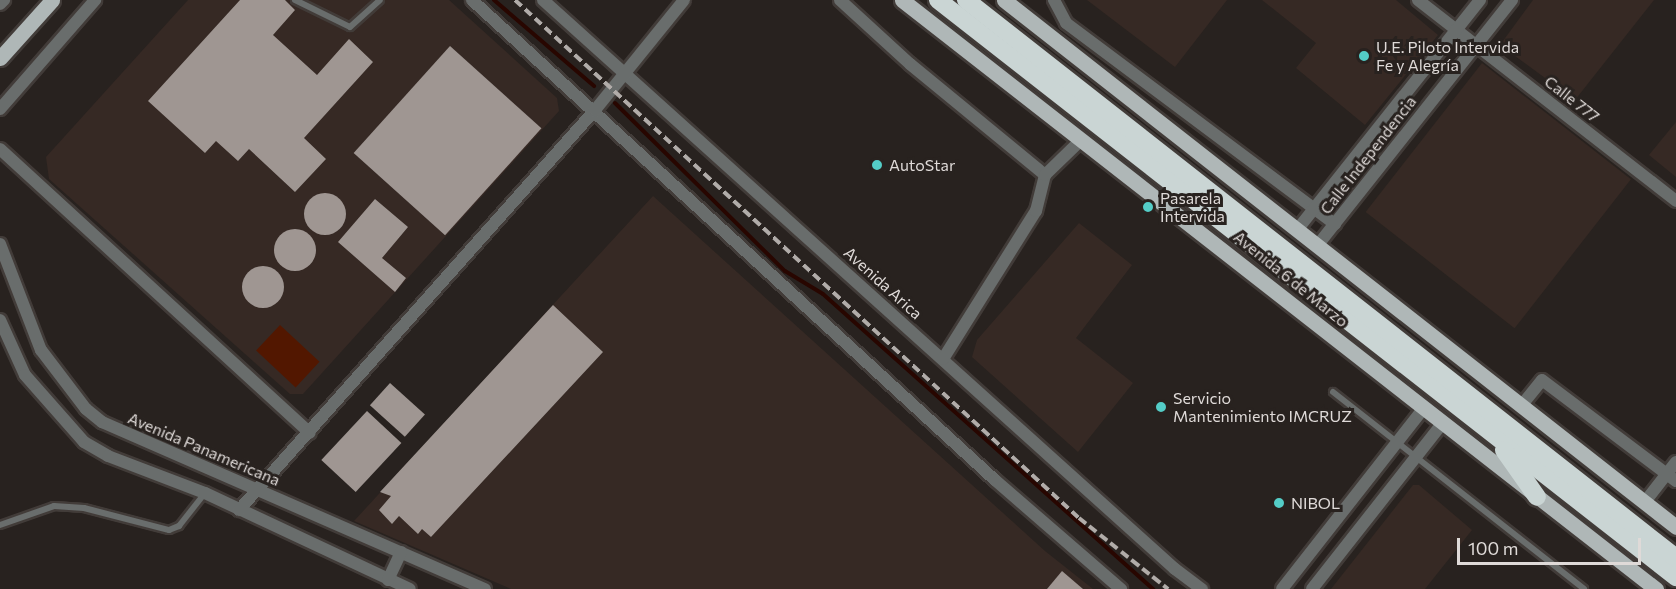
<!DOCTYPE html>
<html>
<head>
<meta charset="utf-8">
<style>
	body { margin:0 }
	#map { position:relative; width:1676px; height:589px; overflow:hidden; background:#28221f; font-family:Commissioner,sans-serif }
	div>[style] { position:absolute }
	.built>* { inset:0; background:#362924; transform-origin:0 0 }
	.green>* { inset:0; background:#521700; transform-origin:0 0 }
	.stream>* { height:4px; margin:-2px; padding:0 2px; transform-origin:2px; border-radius:2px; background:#280600 }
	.building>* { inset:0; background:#9f9692; transform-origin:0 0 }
	.round { border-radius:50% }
	.roads { filter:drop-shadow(2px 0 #423c39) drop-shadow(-2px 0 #423c39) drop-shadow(0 2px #423c39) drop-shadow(0 -2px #423c39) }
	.lane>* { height:6px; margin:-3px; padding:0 3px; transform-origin:3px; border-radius:3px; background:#696d6c }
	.street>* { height:12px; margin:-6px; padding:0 6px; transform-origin:6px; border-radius:6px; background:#696d6c }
	.primary>* { height:15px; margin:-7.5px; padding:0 7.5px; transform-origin:7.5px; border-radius:7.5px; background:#afb7b7 }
	.highway>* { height:18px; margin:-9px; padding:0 9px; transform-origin:9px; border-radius:9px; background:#cad5d4 }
	.rail>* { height:4px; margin-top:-2px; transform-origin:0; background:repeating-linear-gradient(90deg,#b1aca9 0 9px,transparent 0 13.5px) }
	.dots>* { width:16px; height:16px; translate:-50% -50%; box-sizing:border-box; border:3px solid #28221f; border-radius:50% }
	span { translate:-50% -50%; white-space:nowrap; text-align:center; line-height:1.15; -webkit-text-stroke:6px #28221f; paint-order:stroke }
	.poi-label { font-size:16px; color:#dfdad8 }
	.left { translate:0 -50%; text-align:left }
	.street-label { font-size:16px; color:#dfdad8 }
	.scale { position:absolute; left:1457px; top:538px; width:184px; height:27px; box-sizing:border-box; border:3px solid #dfdad8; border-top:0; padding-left:8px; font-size:18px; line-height:21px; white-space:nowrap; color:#dfdad8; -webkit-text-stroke:4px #28221f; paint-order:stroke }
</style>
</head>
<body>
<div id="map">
	<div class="built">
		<i style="clip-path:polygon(188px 0,449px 0,557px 98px,559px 111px,303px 394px,290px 394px,49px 179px,46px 157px)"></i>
		<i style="clip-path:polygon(1087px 0,1227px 0,1175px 67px)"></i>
		<i style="clip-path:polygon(1262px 0,1396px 0,1438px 35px,1365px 125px,1296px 68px,1316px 43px)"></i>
		<i style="clip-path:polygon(1533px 0,1654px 0,1575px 100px,1500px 45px)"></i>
		<i style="left:1482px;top:63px;width:189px;height:189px;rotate:38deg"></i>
		<i style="clip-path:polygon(1676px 122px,1676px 177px,1649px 155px)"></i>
		<i style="clip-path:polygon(653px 196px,1045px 551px,1093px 589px,511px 589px,354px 521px)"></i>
		<i style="clip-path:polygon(1079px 223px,1132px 265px,1076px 338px,1133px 383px,1078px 452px,972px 357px,977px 340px)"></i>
		<i style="clip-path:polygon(1413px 485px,1419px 485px,1472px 530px,1425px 589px,1331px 589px)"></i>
	</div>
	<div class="green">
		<i style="left:280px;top:325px;width:54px;height:35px;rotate:43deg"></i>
	</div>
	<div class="stream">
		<i style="left:494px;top:0;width:132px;rotate:40.7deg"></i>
		<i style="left:615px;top:103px;width:239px;rotate:44.7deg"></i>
		<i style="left:785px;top:271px;width:44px;rotate:31.2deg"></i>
		<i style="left:823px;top:294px;width:443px;rotate:41.8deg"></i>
	</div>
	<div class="building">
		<i style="clip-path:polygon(240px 0,285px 0,295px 10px,273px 35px,317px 75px,349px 39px,373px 62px,304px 138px,326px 159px,295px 192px,249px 149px,238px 161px,216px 141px,205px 153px,148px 101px)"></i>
		<i style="left:450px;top:46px;width:123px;height:144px;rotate:42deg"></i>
		<i class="round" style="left:304px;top:193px;width:42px;height:42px"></i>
		<i style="clip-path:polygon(375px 199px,408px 227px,382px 258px,406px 278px,395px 292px,338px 242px)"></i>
		<i class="round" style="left:274px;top:229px;width:42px;height:42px"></i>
		<i class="round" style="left:242px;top:266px;width:42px;height:42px"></i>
		<i style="clip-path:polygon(553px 305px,603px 352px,431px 537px,422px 529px,418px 534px,399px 516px,392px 524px,379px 510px,391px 496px,380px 492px)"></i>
		<i style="left:390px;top:383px;width:47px;height:30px;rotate:42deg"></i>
		<i style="left:367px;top:411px;width:47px;height:67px;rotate:43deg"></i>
		<i style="clip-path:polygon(1062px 571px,1083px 589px,1047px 589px)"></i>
	</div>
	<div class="roads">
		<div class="lane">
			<i style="left:295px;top:0;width:61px;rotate:26.1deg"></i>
			<i style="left:350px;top:27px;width:40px;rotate:-42deg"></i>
			<i style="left:1333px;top:392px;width:319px;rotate:38.1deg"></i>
			<i style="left:0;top:525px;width:57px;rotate:-19.4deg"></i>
			<i style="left:54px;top:506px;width:30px;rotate:4deg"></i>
			<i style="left:84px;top:508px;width:88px;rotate:14.5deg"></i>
			<i style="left:169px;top:530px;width:11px;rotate:-22deg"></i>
			<i style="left:179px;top:526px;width:42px;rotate:-51.8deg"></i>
		</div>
		<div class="street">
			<i style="left:472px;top:0;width:710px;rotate:42.55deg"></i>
			<i style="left:995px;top:480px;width:167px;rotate:40.9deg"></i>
			<i style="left:543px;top:0;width:850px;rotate:42deg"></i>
			<i style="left:1175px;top:569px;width:34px;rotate:37deg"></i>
			<i style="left:840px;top:0;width:95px;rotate:42.4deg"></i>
			<i style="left:910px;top:64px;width:175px;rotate:39.4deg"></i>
			<i style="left:1054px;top:0;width:26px;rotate:62deg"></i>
			<i style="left:1066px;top:23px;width:336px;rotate:36.8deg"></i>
			<i style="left:1418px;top:0;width:327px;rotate:37.9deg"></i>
			<i style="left:0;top:4px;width:6px;rotate:-45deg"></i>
			<i style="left:0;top:109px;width:145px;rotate:-48.9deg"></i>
			<i style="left:0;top:149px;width:420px;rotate:42.5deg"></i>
			<i style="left:1297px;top:230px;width:294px;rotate:-51.5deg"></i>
			<i style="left:0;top:244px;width:114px;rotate:68.9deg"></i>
			<i style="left:41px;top:350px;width:74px;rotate:52.7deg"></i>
			<i style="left:86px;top:409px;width:21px;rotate:39deg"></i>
			<i style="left:102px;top:422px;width:418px;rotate:23.6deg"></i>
			<i style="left:1317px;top:246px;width:314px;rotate:-51.6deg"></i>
			<i style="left:0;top:320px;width:60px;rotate:65.6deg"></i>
			<i style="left:25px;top:375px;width:89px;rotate:48.6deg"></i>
			<i style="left:84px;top:442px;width:28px;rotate:30deg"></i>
			<i style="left:108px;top:456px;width:104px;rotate:20.9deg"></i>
			<i style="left:205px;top:493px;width:226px;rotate:25.1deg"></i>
			<i style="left:943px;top:359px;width:175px;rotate:-57.9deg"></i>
			<i style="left:1036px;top:211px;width:37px;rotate:-76deg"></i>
			<i style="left:1045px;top:175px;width:49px;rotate:-44.2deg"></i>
			<i style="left:1521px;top:406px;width:33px;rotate:-51deg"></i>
			<i style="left:1542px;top:380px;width:168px;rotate:37deg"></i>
			<i style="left:1644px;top:503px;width:52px;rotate:-52deg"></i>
			<i style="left:239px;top:510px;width:535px;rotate:-48.33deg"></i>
			<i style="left:595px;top:110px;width:141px;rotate:-51deg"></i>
			<i style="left:388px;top:580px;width:31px;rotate:-65deg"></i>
			<i style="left:1282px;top:589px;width:229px;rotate:-51.9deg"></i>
			<i style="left:1312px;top:589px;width:210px;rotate:-51.8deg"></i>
		</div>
		<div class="primary">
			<i style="left:902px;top:0;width:957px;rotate:38deg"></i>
			<i style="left:1004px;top:0;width:854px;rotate:38.1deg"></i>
			<i style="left:0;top:58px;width:78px;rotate:-48.1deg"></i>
		</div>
		<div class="highway">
			<i style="left:938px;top:0;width:937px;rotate:38.02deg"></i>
			<i style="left:966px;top:0;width:903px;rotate:38.16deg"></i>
			<i style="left:1504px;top:450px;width:57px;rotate:54.9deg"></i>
		</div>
	</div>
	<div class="rail">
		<i style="left:515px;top:0;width:766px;rotate:42.57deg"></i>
		<i style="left:1079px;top:518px;width:114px;rotate:38.6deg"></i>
	</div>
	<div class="dots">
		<i style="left:1364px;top:56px;background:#54cdc7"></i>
		<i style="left:877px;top:165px;background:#54cdc7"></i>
		<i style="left:1148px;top:207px;background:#54cdc7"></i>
		<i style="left:1161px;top:407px;background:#54cdc7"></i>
		<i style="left:1279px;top:503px;background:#54cdc7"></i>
	</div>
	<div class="poi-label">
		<span class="left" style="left:1376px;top:56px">U.E. Piloto Intervida<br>Fe y Alegría</span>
		<span class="left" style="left:889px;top:165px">AutoStar</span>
		<span class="left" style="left:1160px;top:207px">Pasarela<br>Intervida</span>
		<span class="left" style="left:1173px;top:407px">Servicio<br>Mantenimiento IMCRUZ</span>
		<span class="left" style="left:1291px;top:503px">NIBOL</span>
	</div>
	<div class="street-label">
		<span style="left:1572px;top:99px;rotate:38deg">Calle 777</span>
		<span style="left:1368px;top:155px;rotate:-52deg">Calle Independencia</span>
		<span style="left:1291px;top:279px;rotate:39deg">Avenida 6 de Marzo</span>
		<span style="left:883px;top:283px;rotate:42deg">Avenida Arica</span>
		<span style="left:204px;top:449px;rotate:23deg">Avenida Panamericana</span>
	</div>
	<div class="scale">100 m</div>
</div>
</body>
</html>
